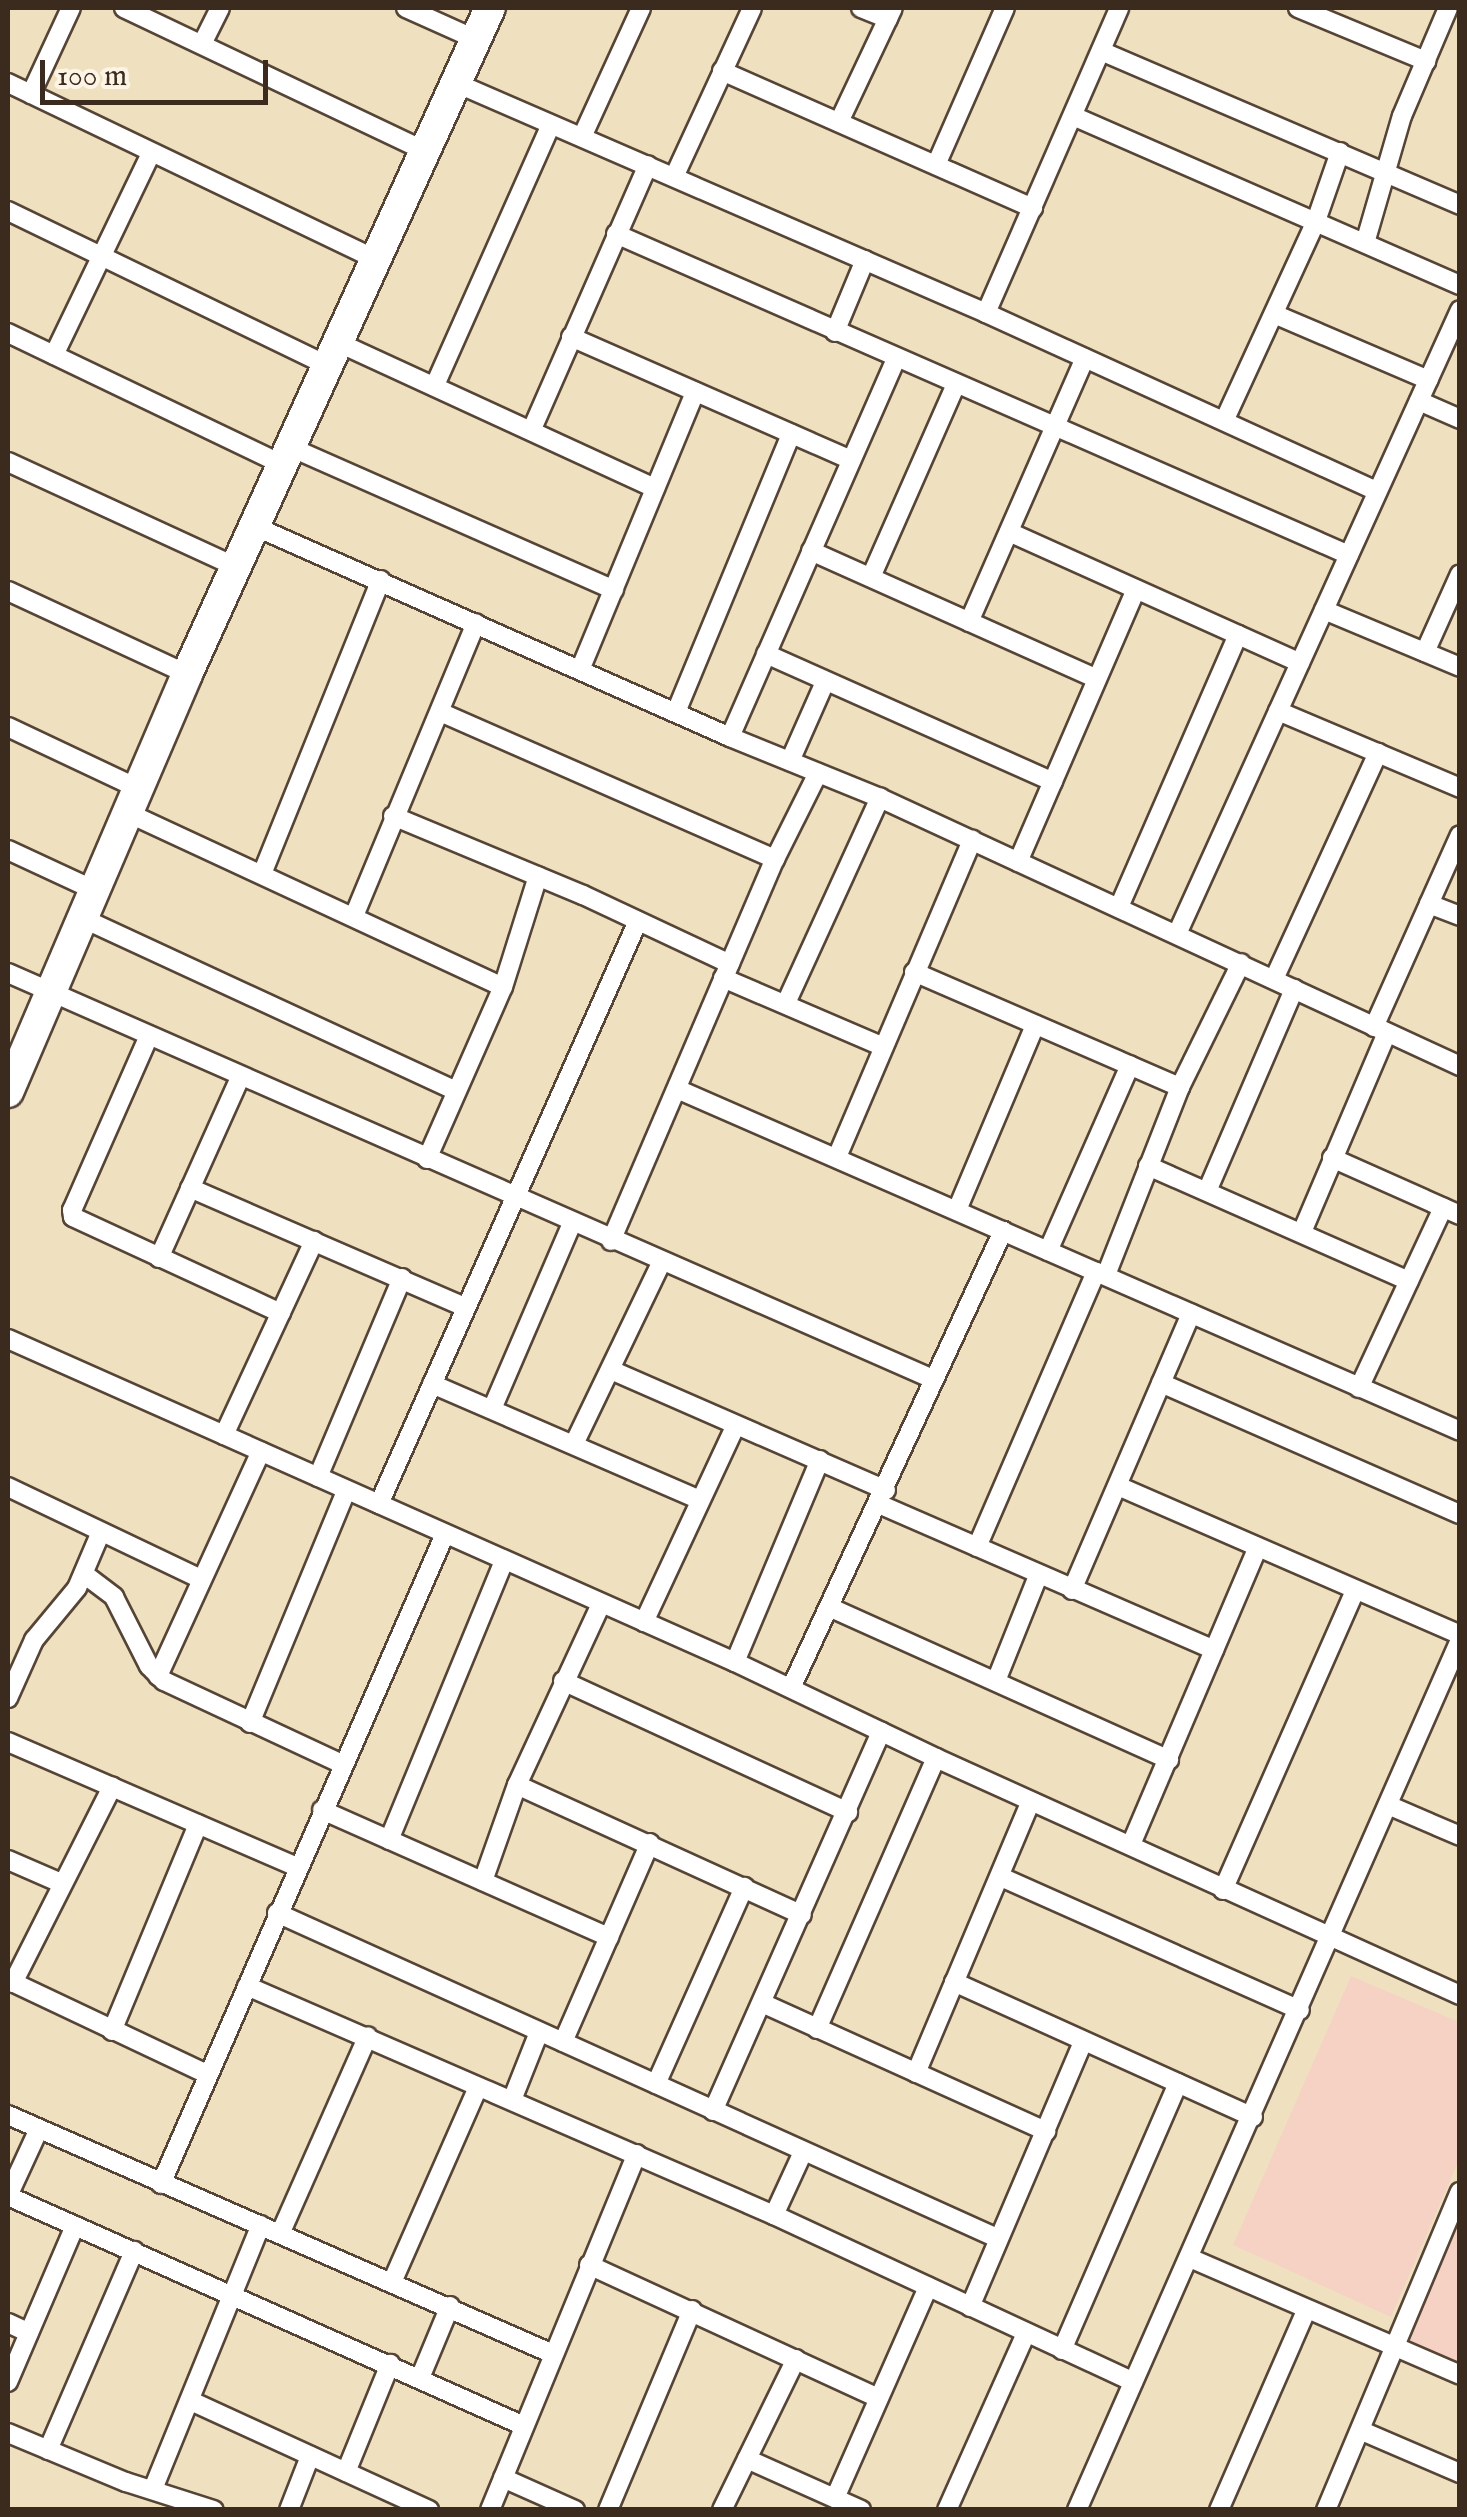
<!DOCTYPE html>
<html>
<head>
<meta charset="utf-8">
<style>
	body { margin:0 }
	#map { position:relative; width:1467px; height:2517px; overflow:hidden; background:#efe0c0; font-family:"IM FELL English",serif }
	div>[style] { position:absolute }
	.built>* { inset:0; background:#f6d2c4 }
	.roads { filter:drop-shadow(2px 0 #564536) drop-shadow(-2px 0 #564536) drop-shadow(0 2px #564536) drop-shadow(0 -2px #564536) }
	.minor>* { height:18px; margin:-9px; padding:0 9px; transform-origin:9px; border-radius:9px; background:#fff }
	.trunk>* { height:30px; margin:-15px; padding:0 15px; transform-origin:15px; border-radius:15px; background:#fff }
	span { translate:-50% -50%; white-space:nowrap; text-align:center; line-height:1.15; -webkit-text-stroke:8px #fcf5e5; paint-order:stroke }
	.frame { position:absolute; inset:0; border:10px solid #3b2a1e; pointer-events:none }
	.scale { position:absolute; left:40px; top:60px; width:228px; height:45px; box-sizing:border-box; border:5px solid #3b2a1e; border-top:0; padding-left:12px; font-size:30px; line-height:35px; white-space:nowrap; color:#3b2a1e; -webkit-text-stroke:8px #fcf5e5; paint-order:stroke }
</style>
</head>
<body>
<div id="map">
	<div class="built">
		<i style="clip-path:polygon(1351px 1976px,1459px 2022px,1459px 2160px,1391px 2317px,1233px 2245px)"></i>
		<i style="clip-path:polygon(1459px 2218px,1459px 2366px,1409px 2344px)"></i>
	</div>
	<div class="roads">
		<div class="minor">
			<i style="left:124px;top:8px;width:333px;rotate:25.4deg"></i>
			<i style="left:406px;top:8px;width:76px;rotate:24.2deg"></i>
			<i style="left:861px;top:8px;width:29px;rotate:22deg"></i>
			<i style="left:1298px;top:8px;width:139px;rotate:22.5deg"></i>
			<i style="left:202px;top:44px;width:40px;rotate:-63.4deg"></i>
			<i style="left:1101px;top:51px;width:391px;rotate:23.2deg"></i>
			<i style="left:722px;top:71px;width:340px;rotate:23.8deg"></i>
			<i style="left:8px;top:83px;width:408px;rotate:25.6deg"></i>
			<i style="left:456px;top:83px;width:578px;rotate:23.46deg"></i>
			<i style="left:986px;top:313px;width:430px;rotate:24.5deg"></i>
			<i style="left:31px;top:94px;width:95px;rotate:-65.1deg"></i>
			<i style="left:1073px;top:116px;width:422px;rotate:23.6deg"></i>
			<i style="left:839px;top:122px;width:126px;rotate:-64.7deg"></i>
			<i style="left:582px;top:137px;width:142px;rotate:-65.4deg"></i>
			<i style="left:936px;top:165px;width:171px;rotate:-66.3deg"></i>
			<i style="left:674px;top:177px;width:186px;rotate:-65.2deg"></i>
			<i style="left:8px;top:211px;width:354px;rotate:25.8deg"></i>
			<i style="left:616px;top:234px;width:800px;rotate:23.65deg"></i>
			<i style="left:1365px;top:243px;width:132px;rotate:-73.8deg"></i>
			<i style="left:1402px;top:116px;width:117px;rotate:-66.9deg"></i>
			<i style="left:986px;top:313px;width:333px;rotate:-66.4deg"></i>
			<i style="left:1274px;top:314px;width:168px;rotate:23.1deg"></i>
			<i style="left:835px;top:332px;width:78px;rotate:-67.4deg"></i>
			<i style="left:8px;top:333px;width:304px;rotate:25.6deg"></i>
			<i style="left:571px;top:337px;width:306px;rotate:23.7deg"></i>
			<i style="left:337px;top:342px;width:350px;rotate:24.7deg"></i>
			<i style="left:54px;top:355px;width:224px;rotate:-64.3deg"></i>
			<i style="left:435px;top:385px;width:285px;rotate:-66deg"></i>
			<i style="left:1419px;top:401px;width:45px;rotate:23.7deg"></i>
			<i style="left:1225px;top:419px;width:218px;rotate:-65.3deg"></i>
			<i style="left:1316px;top:221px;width:73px;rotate:-70.8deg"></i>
			<i style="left:532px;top:429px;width:288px;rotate:-66.3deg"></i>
			<i style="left:290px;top:447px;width:354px;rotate:23.8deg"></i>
			<i style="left:8px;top:462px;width:251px;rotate:24.7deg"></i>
			<i style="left:254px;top:526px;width:521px;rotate:23.91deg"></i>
			<i style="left:730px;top:737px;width:162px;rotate:22.1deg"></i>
			<i style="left:880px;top:798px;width:639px;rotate:24.8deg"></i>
			<i style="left:1009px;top:532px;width:319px;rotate:24.2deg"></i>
			<i style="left:811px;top:551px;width:313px;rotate:24.1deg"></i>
			<i style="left:871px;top:577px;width:211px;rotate:-66.2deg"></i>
			<i style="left:8px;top:591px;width:197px;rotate:24.9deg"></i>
			<i style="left:1324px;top:610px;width:147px;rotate:22.7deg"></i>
			<i style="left:969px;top:622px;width:288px;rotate:-66.3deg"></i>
			<i style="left:1425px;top:652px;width:85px;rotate:-65.8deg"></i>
			<i style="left:766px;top:654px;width:314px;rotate:24deg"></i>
			<i style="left:580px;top:670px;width:301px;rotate:-67.5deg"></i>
			<i style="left:1278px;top:711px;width:198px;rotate:22.9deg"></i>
			<i style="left:440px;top:712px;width:366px;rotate:23.7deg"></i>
			<i style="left:676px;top:712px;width:301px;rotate:-67.5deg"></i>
			<i style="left:8px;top:727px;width:145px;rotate:25.3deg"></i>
			<i style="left:730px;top:737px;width:413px;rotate:-66.3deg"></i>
			<i style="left:790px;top:761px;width:86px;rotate:-66.1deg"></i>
			<i style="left:128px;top:813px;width:413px;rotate:24.9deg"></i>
			<i style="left:393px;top:816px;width:206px;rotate:22.6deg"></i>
			<i style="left:583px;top:895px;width:162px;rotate:25.1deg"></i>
			<i style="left:8px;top:850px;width:95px;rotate:24.9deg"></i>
			<i style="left:1018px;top:862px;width:297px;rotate:-66.6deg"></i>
			<i style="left:262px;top:874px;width:317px;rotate:-68deg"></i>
			<i style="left:1429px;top:904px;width:33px;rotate:21deg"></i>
			<i style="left:1119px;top:907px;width:297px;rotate:-66.4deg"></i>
			<i style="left:354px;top:916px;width:317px;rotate:-67.4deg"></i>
			<i style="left:82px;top:918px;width:412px;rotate:24.8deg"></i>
			<i style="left:1177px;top:934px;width:685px;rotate:-65.6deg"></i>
			<i style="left:914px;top:972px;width:290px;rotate:23.4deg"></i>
			<i style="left:8px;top:973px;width:1010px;rotate:23.7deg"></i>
			<i style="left:723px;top:978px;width:173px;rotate:23.2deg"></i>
			<i style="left:1274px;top:979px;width:249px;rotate:-65.3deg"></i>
			<i style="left:786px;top:1003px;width:226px;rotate:-65.4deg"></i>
			<i style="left:1374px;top:1027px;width:210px;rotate:-65.9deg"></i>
			<i style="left:148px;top:1038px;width:188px;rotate:113.8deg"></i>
			<i style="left:72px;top:1210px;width:7px;rotate:82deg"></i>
			<i style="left:73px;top:1217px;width:229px;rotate:24.8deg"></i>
			<i style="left:677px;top:1089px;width:854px;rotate:23.59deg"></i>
			<i style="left:837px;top:1157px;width:345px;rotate:-66.9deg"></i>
			<i style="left:1332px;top:1158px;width:140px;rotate:24deg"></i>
			<i style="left:427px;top:1159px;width:188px;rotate:-66.2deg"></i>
			<i style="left:503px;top:987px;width:116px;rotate:-72.5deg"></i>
			<i style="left:1148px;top:1166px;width:285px;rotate:23.8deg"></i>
			<i style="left:190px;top:1188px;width:300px;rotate:23.4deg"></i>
			<i style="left:1208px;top:1189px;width:218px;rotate:-66.7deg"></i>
			<i style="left:957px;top:1210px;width:201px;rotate:-67.1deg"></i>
			<i style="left:1302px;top:1232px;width:216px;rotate:-66.9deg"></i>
			<i style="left:611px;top:1241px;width:416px;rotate:-66.8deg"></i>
			<i style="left:775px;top:859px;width:96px;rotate:-63.4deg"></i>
			<i style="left:1048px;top:1251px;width:203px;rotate:-66.2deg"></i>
			<i style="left:159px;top:1258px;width:197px;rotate:-65.8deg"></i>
			<i style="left:1106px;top:1275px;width:202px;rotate:-68.5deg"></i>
			<i style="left:1180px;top:1087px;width:138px;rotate:-63.8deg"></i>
			<i style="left:8px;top:1339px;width:796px;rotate:23.96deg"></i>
			<i style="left:735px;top:1662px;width:223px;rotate:25.5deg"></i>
			<i style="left:936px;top:1758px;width:575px;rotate:24.34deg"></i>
			<i style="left:611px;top:1370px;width:300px;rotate:23.6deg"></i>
			<i style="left:1161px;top:1383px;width:326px;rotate:23.7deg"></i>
			<i style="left:432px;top:1384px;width:292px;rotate:23.4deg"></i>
			<i style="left:1359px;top:1388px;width:199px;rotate:-65deg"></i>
			<i style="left:492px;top:1409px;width:202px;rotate:-66.7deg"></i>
			<i style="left:224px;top:1435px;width:214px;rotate:-65.1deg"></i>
			<i style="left:574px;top:1444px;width:201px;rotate:-64.3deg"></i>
			<i style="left:318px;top:1477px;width:216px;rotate:-67.1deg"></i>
			<i style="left:1118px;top:1486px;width:373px;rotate:23.5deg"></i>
			<i style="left:8px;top:1487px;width:214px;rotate:25.5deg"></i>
			<i style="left:379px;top:1504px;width:638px;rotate:-66.05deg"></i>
			<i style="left:879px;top:1504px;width:365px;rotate:23.5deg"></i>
			<i style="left:1214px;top:1650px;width:212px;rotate:113.1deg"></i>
			<i style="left:977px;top:1547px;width:300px;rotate:-66.6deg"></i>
			<i style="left:84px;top:1574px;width:38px;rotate:37deg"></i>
			<i style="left:114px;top:1597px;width:77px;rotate:63.1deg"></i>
			<i style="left:149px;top:1666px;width:21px;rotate:45deg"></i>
			<i style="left:164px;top:1681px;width:196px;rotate:25deg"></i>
			<i style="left:1072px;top:1590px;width:301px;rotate:-66.7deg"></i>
			<i style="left:829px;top:1607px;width:373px;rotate:24.2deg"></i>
			<i style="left:644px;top:1622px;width:217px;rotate:-65deg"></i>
			<i style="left:1214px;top:1650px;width:110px;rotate:-66.9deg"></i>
			<i style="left:735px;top:1662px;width:219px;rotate:-67.2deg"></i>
			<i style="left:158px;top:1676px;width:247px;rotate:-65.4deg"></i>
			<i style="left:563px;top:1681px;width:314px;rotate:24.7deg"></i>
			<i style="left:996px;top:1681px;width:113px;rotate:-68.2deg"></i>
			<i style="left:791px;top:1688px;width:504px;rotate:-65.11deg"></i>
			<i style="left:8px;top:1698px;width:64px;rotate:-65.9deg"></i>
			<i style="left:34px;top:1640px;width:67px;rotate:-50.4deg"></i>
			<i style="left:77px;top:1588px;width:59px;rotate:-66.9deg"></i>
			<i style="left:250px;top:1723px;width:251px;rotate:-67.5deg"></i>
			<i style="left:8px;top:1742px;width:315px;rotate:23.4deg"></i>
			<i style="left:517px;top:1785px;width:313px;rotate:24.5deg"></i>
			<i style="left:1388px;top:1805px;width:78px;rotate:23.3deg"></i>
			<i style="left:322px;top:1810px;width:314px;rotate:23.9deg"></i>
			<i style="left:389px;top:1840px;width:302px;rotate:-67.6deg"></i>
			<i style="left:8px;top:1860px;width:58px;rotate:23.5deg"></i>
			<i style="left:1001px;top:1877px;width:327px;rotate:24deg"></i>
			<i style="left:483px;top:1881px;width:102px;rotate:-70.5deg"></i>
			<i style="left:517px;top:1785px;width:200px;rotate:-65.1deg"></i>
			<i style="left:1223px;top:1890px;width:327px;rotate:-66.2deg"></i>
			<i style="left:277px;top:1913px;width:790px;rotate:24.29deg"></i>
			<i style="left:8px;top:1980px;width:220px;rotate:25.3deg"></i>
			<i style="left:954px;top:1982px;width:328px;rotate:24.3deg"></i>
			<i style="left:13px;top:1983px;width:220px;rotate:-63.2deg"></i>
			<i style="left:247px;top:1986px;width:575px;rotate:23.49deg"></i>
			<i style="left:774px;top:2215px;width:396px;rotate:24.9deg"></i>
			<i style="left:762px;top:2003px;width:312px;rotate:24.3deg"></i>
			<i style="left:817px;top:2029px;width:296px;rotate:-66.3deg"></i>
			<i style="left:112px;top:2031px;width:224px;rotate:-67.4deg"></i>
			<i style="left:563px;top:2042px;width:217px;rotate:-66.4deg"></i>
			<i style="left:916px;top:2073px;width:295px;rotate:-67.1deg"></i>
			<i style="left:656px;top:2084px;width:216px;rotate:-65.9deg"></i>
			<i style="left:512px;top:2100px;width:73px;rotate:-68.3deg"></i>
			<i style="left:713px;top:2111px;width:415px;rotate:-66.1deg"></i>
			<i style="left:8px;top:2115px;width:595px;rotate:23.68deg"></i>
			<i style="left:161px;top:2184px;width:709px;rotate:-66.4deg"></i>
			<i style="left:8px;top:2196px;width:565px;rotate:24.02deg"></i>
			<i style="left:8px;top:2196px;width:74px;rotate:-65.2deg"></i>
			<i style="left:774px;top:2215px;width:69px;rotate:-65.3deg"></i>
			<i style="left:281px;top:2232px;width:214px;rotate:-66.1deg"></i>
			<i style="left:1190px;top:2258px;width:294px;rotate:23.4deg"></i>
			<i style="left:589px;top:2265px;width:316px;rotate:24.7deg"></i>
			<i style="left:393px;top:2280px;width:211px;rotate:-66.2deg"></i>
			<i style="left:970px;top:2307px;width:288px;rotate:-66.9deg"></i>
			<i style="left:8px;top:2323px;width:23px;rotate:25deg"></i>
			<i style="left:1062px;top:2350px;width:291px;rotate:-66.5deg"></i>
			<i style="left:420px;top:2378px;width:78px;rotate:-67.4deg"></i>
			<i style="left:8px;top:2382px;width:170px;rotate:-66.8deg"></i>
			<i style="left:191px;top:2401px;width:262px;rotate:24.6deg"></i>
			<i style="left:1362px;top:2431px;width:107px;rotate:23.2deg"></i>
			<i style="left:8px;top:2433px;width:128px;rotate:22.6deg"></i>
			<i style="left:126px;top:2482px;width:92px;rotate:17.7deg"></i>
			<i style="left:48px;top:2450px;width:217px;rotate:-66.6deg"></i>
			<i style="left:747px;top:2459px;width:125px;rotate:24.1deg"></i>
			<i style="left:346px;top:2472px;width:117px;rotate:-67.8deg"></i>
			<i style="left:503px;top:2478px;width:79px;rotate:24deg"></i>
			<i style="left:153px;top:2489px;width:285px;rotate:-67.8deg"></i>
			<i style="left:835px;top:2498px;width:231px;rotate:-66.2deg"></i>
			<i style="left:289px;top:2510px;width:58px;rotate:-68.7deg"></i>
			<i style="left:490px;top:2510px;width:385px;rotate:-67.6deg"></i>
			<i style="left:608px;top:2510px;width:217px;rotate:-67.2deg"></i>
			<i style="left:722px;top:2510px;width:168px;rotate:-63.9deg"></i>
			<i style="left:947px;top:2510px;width:194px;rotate:-65.9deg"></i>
			<i style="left:1077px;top:2510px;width:951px;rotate:-66.24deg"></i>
			<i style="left:1219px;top:2510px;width:217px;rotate:-66.4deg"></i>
			<i style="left:1326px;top:2510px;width:345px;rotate:-67.2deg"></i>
		</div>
		<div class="trunk">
			<i style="left:8px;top:1092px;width:455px;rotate:-66.8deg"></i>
			<i style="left:187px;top:674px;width:732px;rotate:-65.54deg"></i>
		</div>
	</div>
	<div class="frame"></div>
	<div class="scale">100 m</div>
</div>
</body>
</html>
